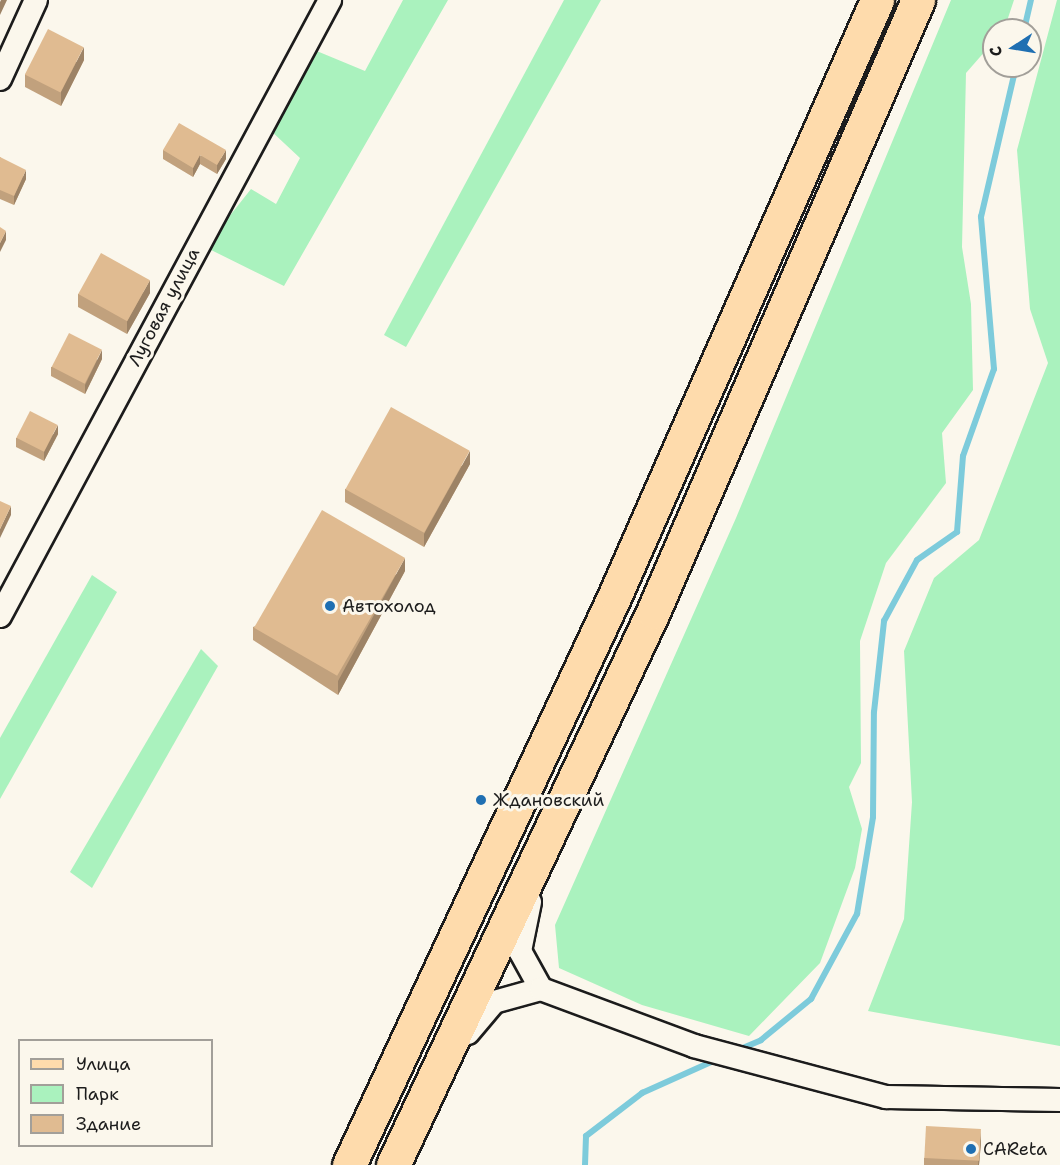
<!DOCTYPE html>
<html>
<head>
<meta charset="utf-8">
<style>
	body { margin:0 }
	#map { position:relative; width:1060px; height:1165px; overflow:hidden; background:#fbf7ec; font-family:"Shantell Sans",sans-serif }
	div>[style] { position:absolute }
	.green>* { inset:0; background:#aaf2be }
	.stream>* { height:6px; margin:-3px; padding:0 3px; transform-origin:3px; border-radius:3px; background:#7dcbdb }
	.roads { filter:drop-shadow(2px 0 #1c1c1c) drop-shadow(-2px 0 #1c1c1c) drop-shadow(0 2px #1c1c1c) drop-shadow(0 -2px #1c1c1c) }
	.minor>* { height:22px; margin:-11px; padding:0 11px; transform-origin:11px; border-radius:11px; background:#fbf7ec }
	.primary>* { height:33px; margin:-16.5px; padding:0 16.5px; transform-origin:16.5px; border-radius:16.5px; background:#fedbac }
	.wall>* { inset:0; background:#c1a17d }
	.shaded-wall>* { inset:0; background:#9d8366 }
	.building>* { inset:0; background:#e0bb91; transform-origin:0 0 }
	.dots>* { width:16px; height:16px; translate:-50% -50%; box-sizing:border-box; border:3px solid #fbf7ec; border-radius:50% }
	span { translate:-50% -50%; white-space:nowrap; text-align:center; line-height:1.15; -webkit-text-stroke:6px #fbf7ec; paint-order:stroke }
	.street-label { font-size:18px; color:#1c1c1c }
	.poi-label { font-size:18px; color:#1c1c1c }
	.left { translate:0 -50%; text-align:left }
	.legend { position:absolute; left:18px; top:1039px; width:195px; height:108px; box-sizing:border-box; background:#fbf7ec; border:2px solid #a29f99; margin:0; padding:8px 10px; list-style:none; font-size:18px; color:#1c1c1c }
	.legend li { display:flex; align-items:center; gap:12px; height:30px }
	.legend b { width:30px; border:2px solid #a29f99 }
	.north { position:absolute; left:982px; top:18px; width:60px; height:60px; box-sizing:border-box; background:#fbf7ec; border:2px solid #a29f99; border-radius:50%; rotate:258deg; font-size:16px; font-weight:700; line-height:24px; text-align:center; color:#1c1c1c }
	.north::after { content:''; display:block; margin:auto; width:21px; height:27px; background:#1f6fb2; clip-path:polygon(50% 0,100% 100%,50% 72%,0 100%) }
</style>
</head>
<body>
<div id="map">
	<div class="green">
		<i style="clip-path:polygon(403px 0,448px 0,284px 286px,205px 247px,251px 189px,276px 204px,300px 158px,254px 115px,295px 42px,365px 71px)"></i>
		<i style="clip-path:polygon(564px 0,601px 0,406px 347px,384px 335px)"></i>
		<i style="clip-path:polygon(951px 0,1014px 0,1004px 30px,994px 30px,994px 41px,966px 73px,962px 247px,971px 304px,973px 390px,942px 433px,946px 483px,886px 563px,860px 641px,861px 763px,849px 787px,862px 829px,855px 868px,820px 963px,749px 1036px,642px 1005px,559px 968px,555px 925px,736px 518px)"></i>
		<i style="clip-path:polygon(1057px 0,1060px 0,1060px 1046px,868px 1011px,904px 919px,912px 802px,904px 651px,934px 578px,979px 540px,1048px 363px,1030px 309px,1017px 150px)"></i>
		<i style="clip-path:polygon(92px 575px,117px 592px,0 799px,0 738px)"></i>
		<i style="clip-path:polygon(201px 649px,218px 666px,92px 888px,70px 872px)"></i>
	</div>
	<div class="stream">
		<i style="left:1024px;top:30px;width:31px;rotate:-77deg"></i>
		<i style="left:738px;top:1050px;width:25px;rotate:-23deg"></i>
		<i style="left:761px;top:1040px;width:65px;rotate:-39.4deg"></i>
		<i style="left:811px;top:999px;width:97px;rotate:-61.6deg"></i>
		<i style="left:857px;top:914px;width:98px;rotate:-80.6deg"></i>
		<i style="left:873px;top:817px;width:105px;rotate:-89.5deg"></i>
		<i style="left:874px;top:712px;width:92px;rotate:-83.7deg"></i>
		<i style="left:884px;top:621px;width:69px;rotate:-61.6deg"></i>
		<i style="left:917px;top:560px;width:49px;rotate:-35deg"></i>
		<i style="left:957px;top:532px;width:76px;rotate:-85.5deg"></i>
		<i style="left:963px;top:456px;width:92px;rotate:-70.4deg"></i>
		<i style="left:994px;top:369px;width:153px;rotate:-94.9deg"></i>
		<i style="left:981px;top:217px;width:155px;rotate:-76.9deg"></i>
		<i style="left:585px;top:1165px;width:29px;rotate:-88deg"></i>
		<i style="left:586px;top:1136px;width:71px;rotate:-37.5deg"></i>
		<i style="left:642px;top:1093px;width:83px;rotate:-24.1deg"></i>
	</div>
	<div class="roads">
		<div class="minor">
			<i style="left:0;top:79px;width:87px;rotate:-65.5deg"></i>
			<i style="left:0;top:616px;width:699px;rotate:-61.82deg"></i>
			<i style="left:530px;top:902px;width:50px;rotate:101.5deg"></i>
			<i style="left:520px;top:951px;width:43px;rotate:61.1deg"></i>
			<i style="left:468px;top:1033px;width:40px;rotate:-50deg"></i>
			<i style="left:494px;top:1002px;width:49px;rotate:-15.5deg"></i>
			<i style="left:541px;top:989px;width:163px;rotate:20.4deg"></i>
			<i style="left:694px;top:1046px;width:199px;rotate:14.9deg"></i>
			<i style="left:886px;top:1097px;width:174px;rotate:1deg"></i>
		</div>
		<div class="primary">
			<i style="left:349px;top:1165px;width:629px;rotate:-64.98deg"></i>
			<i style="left:615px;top:595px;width:650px;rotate:-66.23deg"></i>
			<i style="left:393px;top:1165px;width:611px;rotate:-64.82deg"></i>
			<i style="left:653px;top:612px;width:667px;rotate:-66.59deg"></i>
		</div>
	</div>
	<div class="wall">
		<i style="clip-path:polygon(84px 60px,61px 106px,25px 87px,25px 74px)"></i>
		<i style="clip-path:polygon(163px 150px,226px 159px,217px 174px,200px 164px,193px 177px,163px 159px)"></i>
		<i style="clip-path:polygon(0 157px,26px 179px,14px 205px,0 199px)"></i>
		<i style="clip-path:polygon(150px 293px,127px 334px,78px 307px,78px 294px)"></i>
		<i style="clip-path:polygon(102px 359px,85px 394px,51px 376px,51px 367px)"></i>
		<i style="clip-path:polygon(58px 434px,44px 461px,16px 447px,16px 438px)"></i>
		<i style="clip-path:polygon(470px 464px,424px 547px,345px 502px,345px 489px)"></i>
		<i style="clip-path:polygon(405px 571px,338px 695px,253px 640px,253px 627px)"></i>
		<i style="clip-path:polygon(981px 1142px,979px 1165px,924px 1165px,924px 1158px)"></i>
	</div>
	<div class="shaded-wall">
		<i style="clip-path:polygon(1px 0,7px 0,0 15px,0 2px)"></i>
		<i style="clip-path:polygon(84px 47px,84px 60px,61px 106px,61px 92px)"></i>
		<i style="clip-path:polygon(226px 150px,226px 159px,217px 174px,217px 165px)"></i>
		<i style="clip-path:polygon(200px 155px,200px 164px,193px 177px,193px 168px)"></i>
		<i style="clip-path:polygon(26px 170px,26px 179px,14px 205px,14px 196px)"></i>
		<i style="clip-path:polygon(6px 231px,6px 240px,0 252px,0 243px)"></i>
		<i style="clip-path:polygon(150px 280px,150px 293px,127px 334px,127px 321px)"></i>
		<i style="clip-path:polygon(102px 350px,102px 359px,85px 394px,85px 385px)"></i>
		<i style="clip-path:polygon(58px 425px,58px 434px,44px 461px,44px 452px)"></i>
		<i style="clip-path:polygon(470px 451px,470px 464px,424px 547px,424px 534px)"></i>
		<i style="clip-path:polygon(11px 506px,11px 515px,0 538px,0 529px)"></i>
		<i style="clip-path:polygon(405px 558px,405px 571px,338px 695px,338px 681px)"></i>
		<i style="clip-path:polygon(981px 1129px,981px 1142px,979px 1165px,978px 1165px)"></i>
	</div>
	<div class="building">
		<i style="left:48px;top:29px;width:40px;height:51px;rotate:27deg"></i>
		<i style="clip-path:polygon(179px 123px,226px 150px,217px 165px,200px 155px,193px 168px,163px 150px)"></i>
		<i style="clip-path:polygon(0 157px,26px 170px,14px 196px,0 190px)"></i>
		<i style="clip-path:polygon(0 227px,6px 231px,0 243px)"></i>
		<i style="left:101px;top:253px;width:56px;height:47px;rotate:29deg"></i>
		<i style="left:69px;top:333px;width:37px;height:38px;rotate:27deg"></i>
		<i style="left:391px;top:407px;width:90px;height:94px;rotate:29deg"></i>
		<i style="left:30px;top:411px;width:31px;height:30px;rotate:27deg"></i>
		<i style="clip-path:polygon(0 501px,11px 506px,0 529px)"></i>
		<i style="left:322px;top:510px;width:96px;height:136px;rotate:30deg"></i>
		<i style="left:926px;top:1126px;width:55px;height:32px;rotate:3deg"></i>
	</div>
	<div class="dots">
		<i style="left:330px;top:606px;background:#1f6fb2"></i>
		<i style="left:481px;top:800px;background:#1f6fb2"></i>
		<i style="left:971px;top:1149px;background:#1f6fb2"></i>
	</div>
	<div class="street-label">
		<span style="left:164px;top:307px;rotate:-62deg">Луговая улица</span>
	</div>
	<div class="poi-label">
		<span class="left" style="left:342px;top:606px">Автохолод</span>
		<span class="left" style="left:493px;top:800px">Ждановский</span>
		<span class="left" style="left:983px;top:1149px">CAReta</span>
	</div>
	<ul class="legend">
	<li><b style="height:8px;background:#fedbac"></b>Улица</li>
	<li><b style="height:16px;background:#aaf2be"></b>Парк</li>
	<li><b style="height:16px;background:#e0bb91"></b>Здание</li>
	</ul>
	<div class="north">С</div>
</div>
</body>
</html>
